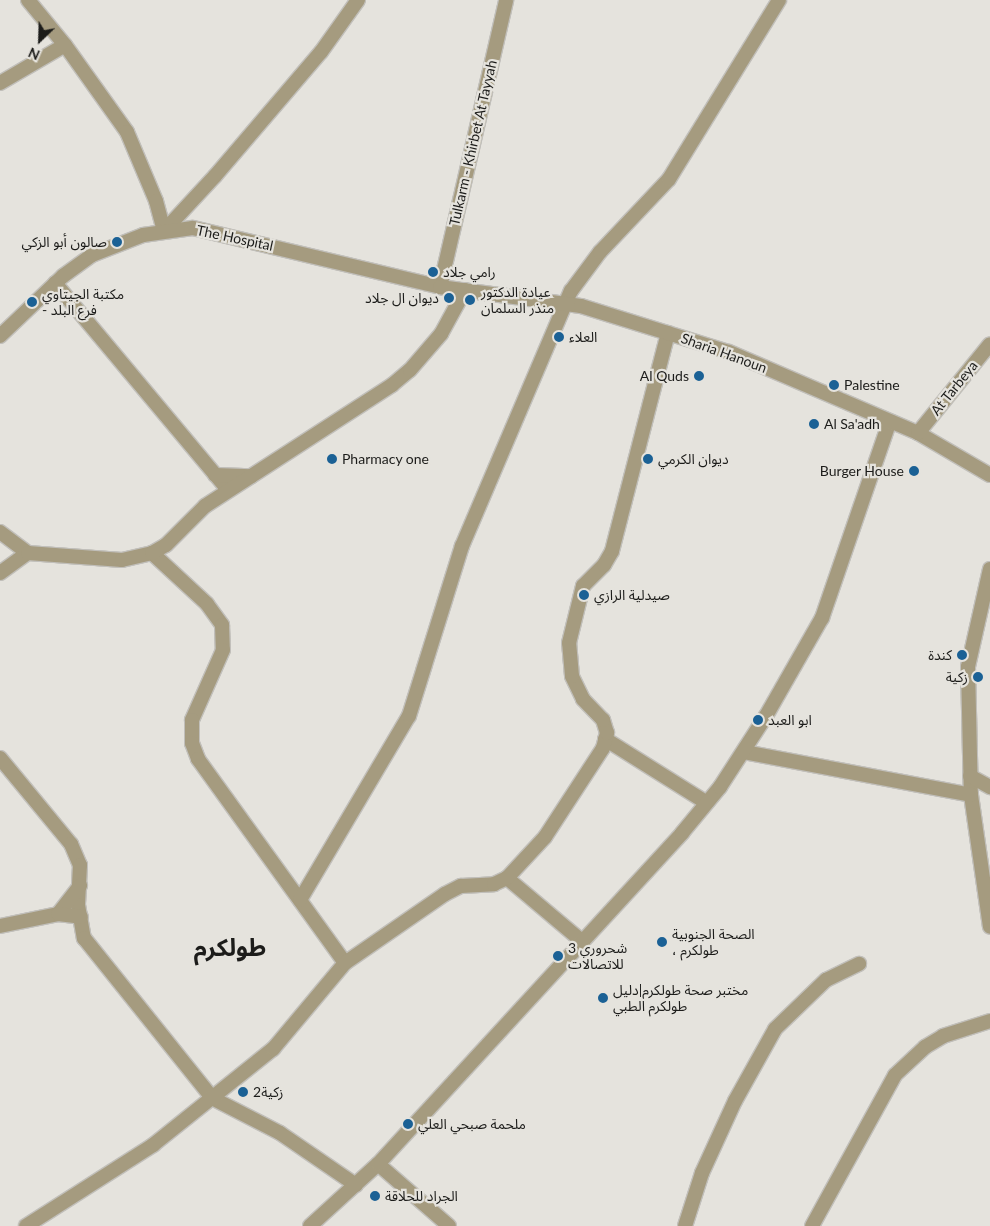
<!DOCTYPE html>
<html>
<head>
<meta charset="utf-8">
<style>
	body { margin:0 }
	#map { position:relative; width:990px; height:1226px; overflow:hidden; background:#e5e3dd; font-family:Lato,"Noto Sans Arabic",sans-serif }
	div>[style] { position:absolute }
	.roads { filter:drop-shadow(1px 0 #c1bfba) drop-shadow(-1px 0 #c1bfba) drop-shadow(0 1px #c1bfba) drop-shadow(0 -1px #c1bfba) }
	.minor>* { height:14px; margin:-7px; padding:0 7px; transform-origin:7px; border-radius:7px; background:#a59b7f }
	.tertiary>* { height:14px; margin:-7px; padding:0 7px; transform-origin:7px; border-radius:7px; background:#a59b7f }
	.dots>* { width:14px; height:14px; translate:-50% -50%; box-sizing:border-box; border:2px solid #e5e3dd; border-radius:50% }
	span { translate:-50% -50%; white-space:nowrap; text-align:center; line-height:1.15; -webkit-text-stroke:4.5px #e5e3dd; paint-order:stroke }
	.street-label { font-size:14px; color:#1c1c1a }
	.poi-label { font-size:14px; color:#1c1c1a }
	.right { translate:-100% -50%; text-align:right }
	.left { translate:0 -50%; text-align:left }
	.town-label { font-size:24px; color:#1c1c1a; font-weight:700 }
	.north { position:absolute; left:15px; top:15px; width:50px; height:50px; -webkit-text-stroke:4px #e5e3dd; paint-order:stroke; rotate:204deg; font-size:14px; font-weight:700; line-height:20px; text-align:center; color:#1c1c1a }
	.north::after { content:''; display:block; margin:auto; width:18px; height:22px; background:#1c1c1a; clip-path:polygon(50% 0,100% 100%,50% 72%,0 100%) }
</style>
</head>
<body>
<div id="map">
	<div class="roads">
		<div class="minor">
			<i style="left:28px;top:0;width:58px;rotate:50.6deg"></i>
			<i style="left:65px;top:45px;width:107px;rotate:54.5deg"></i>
			<i style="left:127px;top:132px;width:75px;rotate:67.2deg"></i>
			<i style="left:156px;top:201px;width:31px;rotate:75deg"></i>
			<i style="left:0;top:83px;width:75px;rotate:-30.3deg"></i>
			<i style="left:164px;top:231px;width:75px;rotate:-47.2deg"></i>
			<i style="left:215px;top:176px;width:163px;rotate:-49.5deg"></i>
			<i style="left:321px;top:52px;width:64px;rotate:-54.6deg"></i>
			<i style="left:55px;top:283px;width:270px;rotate:50.1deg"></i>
			<i style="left:215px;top:475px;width:36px;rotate:2deg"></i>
			<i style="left:0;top:532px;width:35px;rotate:37deg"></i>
			<i style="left:152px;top:553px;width:75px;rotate:42.8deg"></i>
			<i style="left:207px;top:604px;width:26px;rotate:54deg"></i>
			<i style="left:222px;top:625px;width:25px;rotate:88deg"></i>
			<i style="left:223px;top:650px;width:77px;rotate:113.9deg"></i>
			<i style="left:192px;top:720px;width:23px;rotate:90deg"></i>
			<i style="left:192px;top:743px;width:17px;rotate:69deg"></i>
			<i style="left:198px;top:759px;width:251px;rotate:54.2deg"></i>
			<i style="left:990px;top:569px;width:100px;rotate:102.7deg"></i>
			<i style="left:968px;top:667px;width:128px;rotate:88.7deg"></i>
			<i style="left:971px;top:795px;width:133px;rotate:81.8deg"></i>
			<i style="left:0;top:573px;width:34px;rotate:-36deg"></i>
			<i style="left:28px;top:553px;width:94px;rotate:4.3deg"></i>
			<i style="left:122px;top:560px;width:31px;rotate:-13deg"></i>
			<i style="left:152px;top:553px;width:16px;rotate:-30deg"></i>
			<i style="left:166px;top:545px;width:55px;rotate:-45deg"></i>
			<i style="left:205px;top:506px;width:223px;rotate:-32.9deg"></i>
			<i style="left:392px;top:385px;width:23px;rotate:-40deg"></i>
			<i style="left:410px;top:370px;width:48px;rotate:-49.3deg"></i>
			<i style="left:441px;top:334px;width:50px;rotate:-61.4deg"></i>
			<i style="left:605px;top:739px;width:120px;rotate:32.1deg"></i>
			<i style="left:744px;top:752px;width:231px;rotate:10.7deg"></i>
			<i style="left:0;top:758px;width:112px;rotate:50.5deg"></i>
			<i style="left:71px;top:844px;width:23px;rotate:67deg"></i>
			<i style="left:80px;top:865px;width:40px;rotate:92.9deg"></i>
			<i style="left:78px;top:905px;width:34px;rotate:80deg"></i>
			<i style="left:84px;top:938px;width:205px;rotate:51.3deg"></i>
			<i style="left:212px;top:1098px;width:76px;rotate:27.2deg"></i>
			<i style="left:280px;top:1133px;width:92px;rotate:34.4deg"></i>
			<i style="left:970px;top:776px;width:23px;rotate:29deg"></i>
			<i style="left:507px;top:878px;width:99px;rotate:40.1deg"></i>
			<i style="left:300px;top:900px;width:214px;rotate:-59.4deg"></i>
			<i style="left:409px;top:716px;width:178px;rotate:-72.7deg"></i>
			<i style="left:462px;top:546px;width:277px;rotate:-66.9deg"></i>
			<i style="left:571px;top:291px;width:49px;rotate:-53.4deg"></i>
			<i style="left:600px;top:252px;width:100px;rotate:-46.6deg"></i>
			<i style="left:669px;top:179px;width:210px;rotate:-58.4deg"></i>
			<i style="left:58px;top:914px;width:36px;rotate:-52deg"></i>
			<i style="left:0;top:926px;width:59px;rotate:-11.7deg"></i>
			<i style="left:58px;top:914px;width:23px;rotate:7deg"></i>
			<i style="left:378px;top:1164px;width:94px;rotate:41.1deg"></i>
			<i style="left:26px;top:1226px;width:151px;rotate:-32.5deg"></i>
			<i style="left:153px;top:1145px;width:154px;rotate:-38.7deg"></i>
			<i style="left:273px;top:1049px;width:112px;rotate:-50.1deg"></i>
			<i style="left:345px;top:963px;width:121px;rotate:-34.6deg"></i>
			<i style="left:445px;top:894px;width:18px;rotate:-27deg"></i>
			<i style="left:461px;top:886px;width:33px;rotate:-3deg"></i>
			<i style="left:494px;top:884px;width:14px;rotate:-25deg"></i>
			<i style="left:507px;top:878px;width:56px;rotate:-47.2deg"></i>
			<i style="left:545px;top:837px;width:106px;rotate:-56.9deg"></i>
			<i style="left:603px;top:748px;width:16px;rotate:-75deg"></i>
			<i style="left:607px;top:733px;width:14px;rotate:-107deg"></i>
			<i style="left:603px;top:720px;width:29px;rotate:-134deg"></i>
			<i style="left:583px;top:699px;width:25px;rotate:-116deg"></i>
			<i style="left:572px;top:676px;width:33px;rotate:-95deg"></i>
			<i style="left:569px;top:643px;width:59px;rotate:-76.2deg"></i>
			<i style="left:583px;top:586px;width:30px;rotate:-45deg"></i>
			<i style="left:604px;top:565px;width:16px;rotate:-60deg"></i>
			<i style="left:612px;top:551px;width:225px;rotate:-75.6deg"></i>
			<i style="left:310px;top:1226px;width:92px;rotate:-42.4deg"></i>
			<i style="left:378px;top:1164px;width:449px;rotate:-47.4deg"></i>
			<i style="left:682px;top:833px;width:60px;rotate:-50.4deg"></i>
			<i style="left:720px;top:787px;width:85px;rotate:-57.1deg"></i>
			<i style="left:766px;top:716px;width:113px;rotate:-60.3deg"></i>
			<i style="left:822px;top:618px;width:208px;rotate:-71deg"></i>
			<i style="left:685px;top:1226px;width:56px;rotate:-72.2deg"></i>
			<i style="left:702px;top:1173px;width:79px;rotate:-65.4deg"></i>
			<i style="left:735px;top:1101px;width:82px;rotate:-60.9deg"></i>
			<i style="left:775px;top:1029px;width:71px;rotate:-43.9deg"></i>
			<i style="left:826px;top:980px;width:37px;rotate:-26deg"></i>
			<i style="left:812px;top:1226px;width:172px;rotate:-61.2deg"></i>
			<i style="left:895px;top:1075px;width:41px;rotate:-43deg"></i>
			<i style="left:925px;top:1047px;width:21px;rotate:-31deg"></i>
			<i style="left:943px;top:1036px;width:49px;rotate:-17.7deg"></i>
		</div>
		<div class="tertiary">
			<i style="left:440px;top:287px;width:294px;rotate:-77deg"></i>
			<i style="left:0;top:336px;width:87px;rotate:-43.6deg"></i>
			<i style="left:63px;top:276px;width:36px;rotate:-36deg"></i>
			<i style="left:92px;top:255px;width:55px;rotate:-21.4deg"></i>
			<i style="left:143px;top:235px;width:50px;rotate:-8deg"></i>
			<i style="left:193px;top:228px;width:254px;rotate:13.4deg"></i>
			<i style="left:440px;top:287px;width:142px;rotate:7.7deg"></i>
			<i style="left:581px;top:306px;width:155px;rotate:17.3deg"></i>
			<i style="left:729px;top:352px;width:206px;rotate:23.2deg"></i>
			<i style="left:918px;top:433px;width:83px;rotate:30.3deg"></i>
			<i style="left:918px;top:433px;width:114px;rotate:-51deg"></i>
		</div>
	</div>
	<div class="dots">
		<i style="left:117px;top:242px;background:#1b6195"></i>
		<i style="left:433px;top:272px;background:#1b6195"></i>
		<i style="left:449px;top:298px;background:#1b6195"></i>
		<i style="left:470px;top:300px;background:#1b6195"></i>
		<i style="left:32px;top:302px;background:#1b6195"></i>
		<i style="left:559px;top:337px;background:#1b6195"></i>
		<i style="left:699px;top:376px;background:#1b6195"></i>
		<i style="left:834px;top:385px;background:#1b6195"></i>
		<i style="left:814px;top:424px;background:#1b6195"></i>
		<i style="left:332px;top:459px;background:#1b6195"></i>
		<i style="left:648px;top:459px;background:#1b6195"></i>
		<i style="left:914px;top:471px;background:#1b6195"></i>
		<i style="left:584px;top:595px;background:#1b6195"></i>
		<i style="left:962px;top:655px;background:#1b6195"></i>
		<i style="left:978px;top:677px;background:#1b6195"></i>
		<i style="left:758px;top:720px;background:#1b6195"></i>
		<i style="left:662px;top:942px;background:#1b6195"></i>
		<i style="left:558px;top:956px;background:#1b6195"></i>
		<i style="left:603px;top:998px;background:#1b6195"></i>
		<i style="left:243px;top:1092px;background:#1b6195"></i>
		<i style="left:408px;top:1124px;background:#1b6195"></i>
		<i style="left:375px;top:1196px;background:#1b6195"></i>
	</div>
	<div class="street-label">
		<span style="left:473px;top:143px;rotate:-77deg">Tulkarm - Khirbet At Tayyah</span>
		<span style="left:235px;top:238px;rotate:12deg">The Hospital</span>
		<span style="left:724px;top:353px;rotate:20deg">Sharia Hanoun</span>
		<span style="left:954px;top:388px;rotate:-51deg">At Tarbeya</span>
	</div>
	<div class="poi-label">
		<span class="right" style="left:107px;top:242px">صالون أبو الزكي</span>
		<span class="left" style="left:443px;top:272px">رامي جلاد</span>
		<span class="left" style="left:481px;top:300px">عيادة الدكتور<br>منذر السلمان</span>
		<span class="left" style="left:42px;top:302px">مكتبة الجيتاوي<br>- فرع البلد</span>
		<span class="right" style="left:439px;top:298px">ديوان ال جلاد</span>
		<span class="left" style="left:569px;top:337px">العلاء</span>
		<span class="right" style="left:689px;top:376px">Al Quds</span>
		<span class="left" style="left:844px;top:385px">Palestine</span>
		<span class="left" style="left:824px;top:424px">Al Sa'adh</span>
		<span class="left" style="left:342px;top:459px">Pharmacy one</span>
		<span class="left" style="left:658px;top:459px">ديوان الكرمي</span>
		<span class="right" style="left:904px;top:471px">Burger House</span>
		<span class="left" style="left:594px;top:595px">صيدلية الرازي</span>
		<span class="right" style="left:952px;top:655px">كندة</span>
		<span class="right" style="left:968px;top:677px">زكية</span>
		<span class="left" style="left:768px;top:720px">ابو العبد</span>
		<span class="left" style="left:672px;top:942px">الصحة الجنوبية<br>، طولكرم</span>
		<span class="left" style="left:568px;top:956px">شحروري 3<br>للاتصالات</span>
		<span class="left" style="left:613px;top:998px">مختبر صحة طولكرم|دليل<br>طولكرم الطبي</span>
		<span class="left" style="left:253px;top:1092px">زكية2</span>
		<span class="left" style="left:418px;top:1124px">ملحمة صبحي العلي</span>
		<span class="left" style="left:385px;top:1196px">الجراد للحلاقة</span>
	</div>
	<div class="town-label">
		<span style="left:230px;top:947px">طولكرم</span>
	</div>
	<div class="north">N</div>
</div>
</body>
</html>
